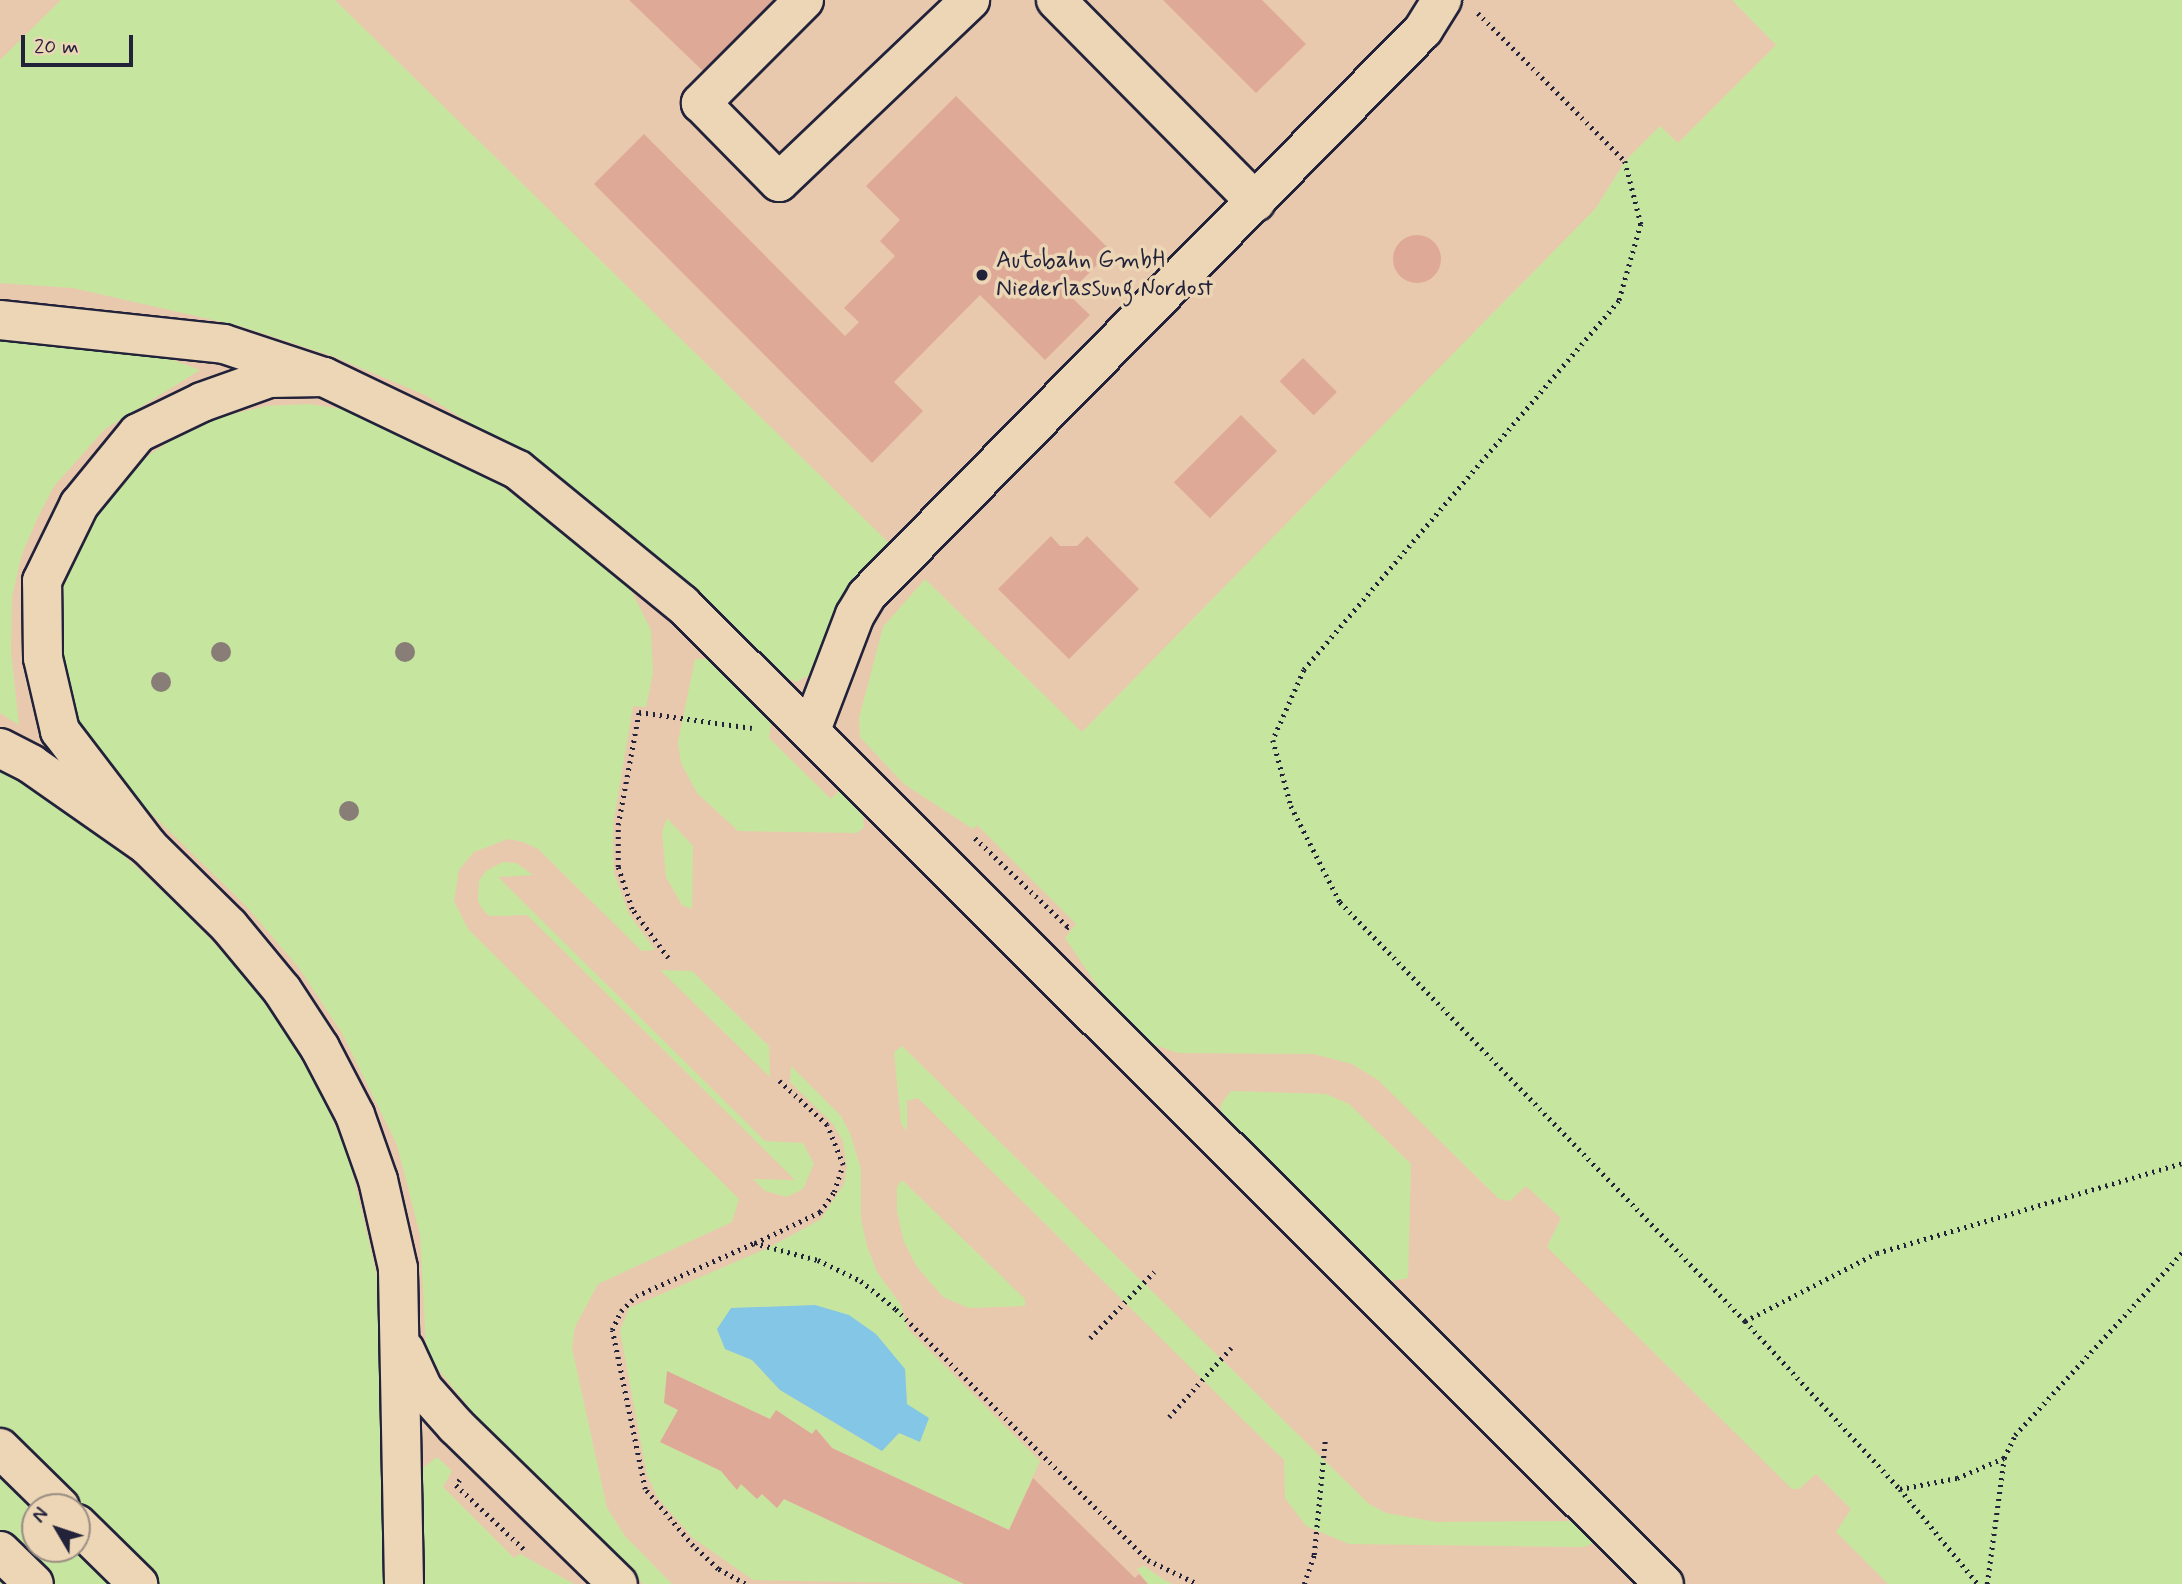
<!DOCTYPE html>
<html>
<head>
<meta charset="utf-8">
<style>
	body { margin:0 }
	#map { position:relative; width:2182px; height:1584px; overflow:hidden; background:#e9c9ad; font-family:Mynerve,sans-serif }
	div>[style] { position:absolute }
	.green>* { inset:0; background:#c6e69f }
	.water>* { inset:0; background:#84c6e5 }
	.building>* { inset:0; background:#dfa998; transform-origin:0 0 }
	.round { border-radius:50% }
	.path>* { height:4.5px; margin-top:-2.25px; transform-origin:0; background:repeating-linear-gradient(90deg,#22223b 0 2px,transparent 0 7px) }
	.roads { filter:drop-shadow(2px 0 #22223b) drop-shadow(-2px 0 #22223b) drop-shadow(0 2px #22223b) drop-shadow(0 -2px #22223b) }
	.minor>* { height:38px; margin:-19px; padding:0 19px; transform-origin:19px; border-radius:19px; background:#ecd6b5 }
	.highway>* { height:38px; margin:-19px; padding:0 19px; transform-origin:19px; border-radius:19px; background:#ecd6b5 }
	.trees>* { width:20px; height:20px; margin:-10px; border-radius:50%; background:#897d77 }
	.dots>* { width:19px; height:19px; translate:-50% -50%; box-sizing:border-box; border:4px solid #ecd6b5; border-radius:50% }
	span { translate:-50% -50%; white-space:nowrap; text-align:center; line-height:1.15; -webkit-text-stroke:7px #ecd6b5; paint-order:stroke }
	.poi-label { font-size:24px; color:#22223b }
	.left { translate:0 -50%; text-align:left }
	.north { position:absolute; left:21px; top:1493px; width:70px; height:70px; box-sizing:border-box; background:#ecd6b5; border:2px solid #9b8e84; border-radius:50%; rotate:309deg; font-size:19px; font-weight:700; line-height:28px; text-align:center; color:#22223b }
	.north::after { content:''; display:block; margin:auto; width:24px; height:32px; background:#22223b; clip-path:polygon(50% 0,100% 100%,50% 72%,0 100%) }
	.scale { position:absolute; left:21px; top:35px; width:112px; height:32px; box-sizing:border-box; border:4px solid #22223b; border-top:0; padding-left:9px; font-size:21px; line-height:24px; white-space:nowrap; color:#22223b; -webkit-text-stroke:5px #ecd6b5; paint-order:stroke }
</style>
</head>
<body>
<div id="map">
	<div class="green">
		<i style="clip-path:polygon(61px 0,335px 0,891px 545px,849px 589px,834px 614px,813px 673px,796px 682px,772px 671px,641px 544px,570px 485px,425px 395px,335px 357px,240px 326px,73px 288px,0 283px,0 60px)"></i>
		<i style="clip-path:polygon(1732px 0,2182px 0,2182px 1584px,1888px 1584px,1836px 1532px,1851px 1509px,1816px 1474px,1799px 1489px,1792px 1489px,1547px 1247px,1561px 1218px,1526px 1186px,1510px 1201px,1499px 1199px,1378px 1080px,1352px 1064px,1314px 1054px,1178px 1053px,1147px 1042px,1111px 1006px,1065px 938px,1076px 924px,977px 825px,973px 829px,904px 784px,860px 737px,859px 718px,883px 627px,925px 579px,1082px 732px,1596px 208px,1625px 161px,1660px 126px,1678px 143px,1776px 45px)"></i>
		<i style="clip-path:polygon(0 332px,157px 354px,200px 370px,105px 429px,54px 486px,38px 517px,22px 554px,12px 597px,11px 651px,19px 725px,0 713px)"></i>
		<i style="clip-path:polygon(309px 404px,349px 410px,479px 468px,628px 584px,651px 630px,653px 673px,646px 707px,633px 706px,613px 825px,613px 853px,614px 873px,629px 914px,655px 950px,642px 951px,538px 849px,523px 842px,508px 839px,474px 852px,459px 870px,454px 901px,468px 929px,739px 1199px,732px 1222px,598px 1284px,575px 1327px,572px 1348px,607px 1508px,625px 1536px,672px 1584px,643px 1584px,475px 1415px,439px 1370px,426px 1346px,420px 1235px,397px 1145px,342px 1033px,299px 968px,246px 906px,108px 771px,86px 743px,75px 714px,61px 670px,62px 590px,79px 539px,104px 498px,135px 464px,175px 438px,221px 417px,266px 406px)"></i>
		<i style="clip-path:polygon(695px 659px,708px 659px,771px 724px,769px 738px,831px 799px,839px 791px,863px 816px,864px 827px,857px 833px,738px 831px,697px 793px,681px 763px,678px 742px)"></i>
		<i style="clip-path:polygon(evenodd,0 765px,35px 785px,115px 847px,180px 908px,239px 969px,280px 1024px,322px 1095px,349px 1159px,378px 1280px,386px 1584px,0 1584px,0 765px,35px 1507px,77px 1507px,77px 1549px,35px 1549px,35px 1507px)"></i>
		<i style="clip-path:polygon(667px 818px,693px 846px,692px 909px,682px 905px,666px 877px,662px 832px)"></i>
		<i style="clip-path:polygon(503px 862px,516px 863px,533px 875px,498px 877px,765px 1141px,803px 1143px,814px 1164px,803px 1189px,787px 1197px,765px 1191px,753px 1179px,795px 1180px,527px 915px,489px 916px,483px 910px,478px 901px,479px 881px,486px 871px)"></i>
		<i style="clip-path:polygon(660px 970px,692px 971px,769px 1046px,770px 1077px)"></i>
		<i style="clip-path:polygon(902px 1046px,1369px 1504px,1386px 1513px,1437px 1522px,1576px 1521px,1594px 1543px,1584px 1547px,1349px 1544px,1306px 1526px,1285px 1498px,1284px 1460px,918px 1098px,907px 1101px,907px 1131px,901px 1124px,894px 1052px)"></i>
		<i style="clip-path:polygon(evenodd,791px 1066px,841px 1116px,850px 1133px,861px 1169px,861px 1219px,867px 1246px,877px 1272px,901px 1305px,908px 1329px,1040px 1461px,1009px 1530px,832px 1448px,816px 1429px,812px 1434px,776px 1411px,770px 1419px,668px 1372px,664px 1403px,678px 1410px,660px 1442px,721px 1471px,736px 1489px,741px 1484px,757px 1499px,762px 1494px,777px 1508px,784px 1499px,964px 1584px,753px 1580px,693px 1538px,658px 1498px,647px 1475px,620px 1331px,629px 1308px,770px 1247px,821px 1219px,844px 1184px,847px 1167px,843px 1141px,833px 1124px,790px 1082px,791px 1066px,731px 1308px,905px 1369px,907px 1404px,919px 1441px,899px 1433px,882px 1451px,780px 1390px,752px 1360px,726px 1349px,717px 1330px,731px 1308px)"></i>
		<i style="clip-path:polygon(1231px 1091px,1326px 1094px,1349px 1104px,1411px 1164px,1408px 1278px,1387px 1282px,1221px 1117px,1221px 1104px)"></i>
		<i style="clip-path:polygon(902px 1180px,1025px 1299px,1025px 1306px,969px 1308px,943px 1297px,917px 1267px,904px 1242px,897px 1211px,897px 1187px)"></i>
		<i style="clip-path:polygon(437px 1457px,452px 1471px,443px 1487px,514px 1558px,520px 1554px,574px 1584px,424px 1584px,423px 1468px)"></i>
		<i style="clip-path:polygon(1144px 1566px,1166px 1581px,1173px 1584px,1148px 1584px,1137px 1569px)"></i>
	</div>
	<div class="water">
		<i style="clip-path:polygon(815px 1305px,849px 1315px,876px 1334px,905px 1369px,907px 1404px,929px 1418px,920px 1442px,899px 1433px,882px 1451px,780px 1390px,752px 1360px,725px 1349px,717px 1329px,731px 1308px)"></i>
	</div>
	<div class="building">
		<i style="clip-path:polygon(629px 0,776px 0,705px 73px)"></i>
		<i style="clip-path:polygon(1163px 0,1262px 0,1306px 44px,1256px 93px)"></i>
		<i style="clip-path:polygon(956px 96px,1111px 251px,1068px 294px,1090px 315px,1045px 360px,980px 295px,894px 382px,923px 411px,872px 463px,594px 184px,644px 134px,845px 336px,859px 322px,844px 308px,895px 256px,880px 241px,900px 220px,866px 186px)"></i>
		<i class="round" style="left:1393px;top:235px;width:48px;height:48px"></i>
		<i style="left:1303px;top:358px;width:48px;height:33px;rotate:45deg"></i>
		<i style="left:1241px;top:415px;width:51px;height:95px;rotate:45deg"></i>
		<i style="clip-path:polygon(1051px 536px,1060px 546px,1077px 546px,1087px 536px,1139px 589px,1069px 659px,998px 589px)"></i>
		<i style="clip-path:polygon(667px 1371px,770px 1419px,776px 1410px,812px 1434px,816px 1429px,832px 1448px,1009px 1530px,1033px 1478px,1135px 1578px,1139px 1574px,1148px 1584px,964px 1584px,784px 1499px,777px 1508px,762px 1494px,757px 1499px,741px 1484px,737px 1490px,721px 1471px,660px 1442px,678px 1410px,664px 1403px)"></i>
	</div>
	<div class="path">
		<i style="left:1478px;top:13px;width:209px;rotate:45.2deg"></i>
		<i style="left:1625px;top:161px;width:65px;rotate:75.7deg"></i>
		<i style="left:1641px;top:224px;width:80px;rotate:105.9deg"></i>
		<i style="left:1619px;top:301px;width:485px;rotate:130.5deg"></i>
		<i style="left:1304px;top:670px;width:77px;rotate:113.9deg"></i>
		<i style="left:1273px;top:740px;width:68px;rotate:74.7deg"></i>
		<i style="left:1291px;top:806px;width:108px;rotate:63deg"></i>
		<i style="left:1340px;top:902px;width:583px;rotate:45.97deg"></i>
		<i style="left:1745px;top:1321px;width:229px;rotate:47.3deg"></i>
		<i style="left:1900px;top:1489px;width:123px;rotate:50.6deg"></i>
		<i style="left:975px;top:838px;width:129px;rotate:43.7deg"></i>
		<i style="left:1068px;top:927px;width:6px;rotate:135deg"></i>
		<i style="left:668px;top:958px;width:61px;rotate:-126.3deg"></i>
		<i style="left:632px;top:909px;width:44px;rotate:-108.4deg"></i>
		<i style="left:618px;top:867px;width:42px;rotate:-90deg"></i>
		<i style="left:618px;top:825px;width:115px;rotate:-79.5deg"></i>
		<i style="left:639px;top:712px;width:114px;rotate:8.1deg"></i>
		<i style="left:755px;top:1243px;width:72px;rotate:-25.5deg"></i>
		<i style="left:820px;top:1212px;width:24px;rotate:-55deg"></i>
		<i style="left:834px;top:1192px;width:28px;rotate:-72deg"></i>
		<i style="left:843px;top:1165px;width:43px;rotate:-111.8deg"></i>
		<i style="left:827px;top:1125px;width:67px;rotate:-137.4deg"></i>
		<i style="left:1745px;top:1321px;width:148px;rotate:-27.3deg"></i>
		<i style="left:1877px;top:1253px;width:318px;rotate:-16.4deg"></i>
		<i style="left:1090px;top:1338px;width:92px;rotate:-45.9deg"></i>
		<i style="left:1169px;top:1417px;width:93px;rotate:-48.1deg"></i>
		<i style="left:460px;top:1480px;width:6px;rotate:129deg"></i>
		<i style="left:456px;top:1485px;width:96px;rotate:43.3deg"></i>
		<i style="left:1900px;top:1489px;width:58px;rotate:-10.9deg"></i>
		<i style="left:1957px;top:1478px;width:51px;rotate:-23.1deg"></i>
		<i style="left:745px;top:1584px;width:31px;rotate:-151deg"></i>
		<i style="left:718px;top:1569px;width:34px;rotate:-137deg"></i>
		<i style="left:693px;top:1546px;width:75px;rotate:-130.1deg"></i>
		<i style="left:645px;top:1489px;width:162px;rotate:-101.7deg"></i>
		<i style="left:612px;top:1330px;width:21px;rotate:-65deg"></i>
		<i style="left:621px;top:1311px;width:21px;rotate:-45deg"></i>
		<i style="left:636px;top:1296px;width:129px;rotate:-24.2deg"></i>
		<i style="left:754px;top:1243px;width:66px;rotate:14.9deg"></i>
		<i style="left:818px;top:1260px;width:48px;rotate:26deg"></i>
		<i style="left:861px;top:1281px;width:45px;rotate:38.7deg"></i>
		<i style="left:896px;top:1309px;width:356px;rotate:44.9deg"></i>
		<i style="left:1148px;top:1560px;width:55px;rotate:25.6deg"></i>
		<i style="left:1304px;top:1584px;width:31px;rotate:-71deg"></i>
		<i style="left:1314px;top:1555px;width:115px;rotate:-84.5deg"></i>
		<i style="left:1987px;top:1584px;width:127px;rotate:-82.3deg"></i>
		<i style="left:2004px;top:1458px;width:25px;rotate:-64deg"></i>
		<i style="left:2015px;top:1435px;width:247px;rotate:-47.5deg"></i>
	</div>
	<div class="roads">
		<div class="minor">
			<i style="left:804px;top:0;width:146px;rotate:135deg"></i>
			<i style="left:701px;top:103px;width:111px;rotate:45.4deg"></i>
			<i style="left:779px;top:182px;width:264px;rotate:-43.6deg"></i>
			<i style="left:1056px;top:0;width:284px;rotate:45.3deg"></i>
			<i style="left:811px;top:730px;width:123px;rotate:-69.1deg"></i>
			<i style="left:855px;top:615px;width:23px;rotate:-59deg"></i>
			<i style="left:867px;top:595px;width:793px;rotate:-45.46deg"></i>
			<i style="left:1423px;top:30px;width:36px;rotate:-58deg"></i>
			<i style="left:405px;top:1350px;width:43px;rotate:65.2deg"></i>
			<i style="left:423px;top:1389px;width:50px;rotate:48.3deg"></i>
			<i style="left:456px;top:1426px;width:226px;rotate:44.3deg"></i>
			<i style="left:404px;top:1584px;width:316px;rotate:-91.1deg"></i>
			<i style="left:398px;top:1268px;width:90px;rotate:-102.8deg"></i>
			<i style="left:378px;top:1180px;width:69px;rotate:-109.5deg"></i>
			<i style="left:355px;top:1115px;width:76px;rotate:-117.6deg"></i>
			<i style="left:320px;top:1048px;width:69px;rotate:-123.2deg"></i>
			<i style="left:282px;top:990px;width:83px;rotate:-129.6deg"></i>
			<i style="left:229px;top:926px;width:114px;rotate:-135.4deg"></i>
			<i style="left:148px;top:846px;width:145px;rotate:-127.4deg"></i>
			<i style="left:60px;top:731px;width:75px;rotate:-103.1deg"></i>
			<i style="left:43px;top:658px;width:77px;rotate:-90.7deg"></i>
			<i style="left:42px;top:581px;width:85px;rotate:-64deg"></i>
			<i style="left:79px;top:505px;width:93px;rotate:-50.7deg"></i>
			<i style="left:138px;top:433px;width:71px;rotate:-25.8deg"></i>
			<i style="left:202px;top:402px;width:71px;rotate:-19.7deg"></i>
			<i style="left:269px;top:378px;width:55px;rotate:-1deg"></i>
			<i style="left:324px;top:377px;width:215px;rotate:25.6deg"></i>
			<i style="left:518px;top:470px;width:212px;rotate:39.3deg"></i>
			<i style="left:682px;top:604px;width:1387px;rotate:44.94deg"></i>
		</div>
		<div class="highway">
			<i style="left:0;top:320px;width:225px;rotate:6.1deg"></i>
			<i style="left:224px;top:344px;width:105px;rotate:18.3deg"></i>
			<i style="left:0;top:748px;width:35px;rotate:27deg"></i>
			<i style="left:31px;top:764px;width:143px;rotate:35deg"></i>
			<i style="left:0;top:1448px;width:84px;rotate:44.5deg"></i>
			<i style="left:77px;top:1524px;width:86px;rotate:44.5deg"></i>
			<i style="left:0;top:1551px;width:47px;rotate:44.1deg"></i>
		</div>
	</div>
	<div class="trees">
		<i style="left:221px;top:652px"></i>
		<i style="left:405px;top:652px"></i>
		<i style="left:161px;top:682px"></i>
		<i style="left:349px;top:811px"></i>
	</div>
	<div class="dots">
		<i style="left:982px;top:275px;background:#22223b"></i>
	</div>
	<div class="poi-label">
		<span class="left" style="left:996px;top:275px">Autobahn GmbH<br>Niederlassung Nordost</span>
	</div>
	<div class="north">N</div>
	<div class="scale">20 m</div>
</div>
</body>
</html>
